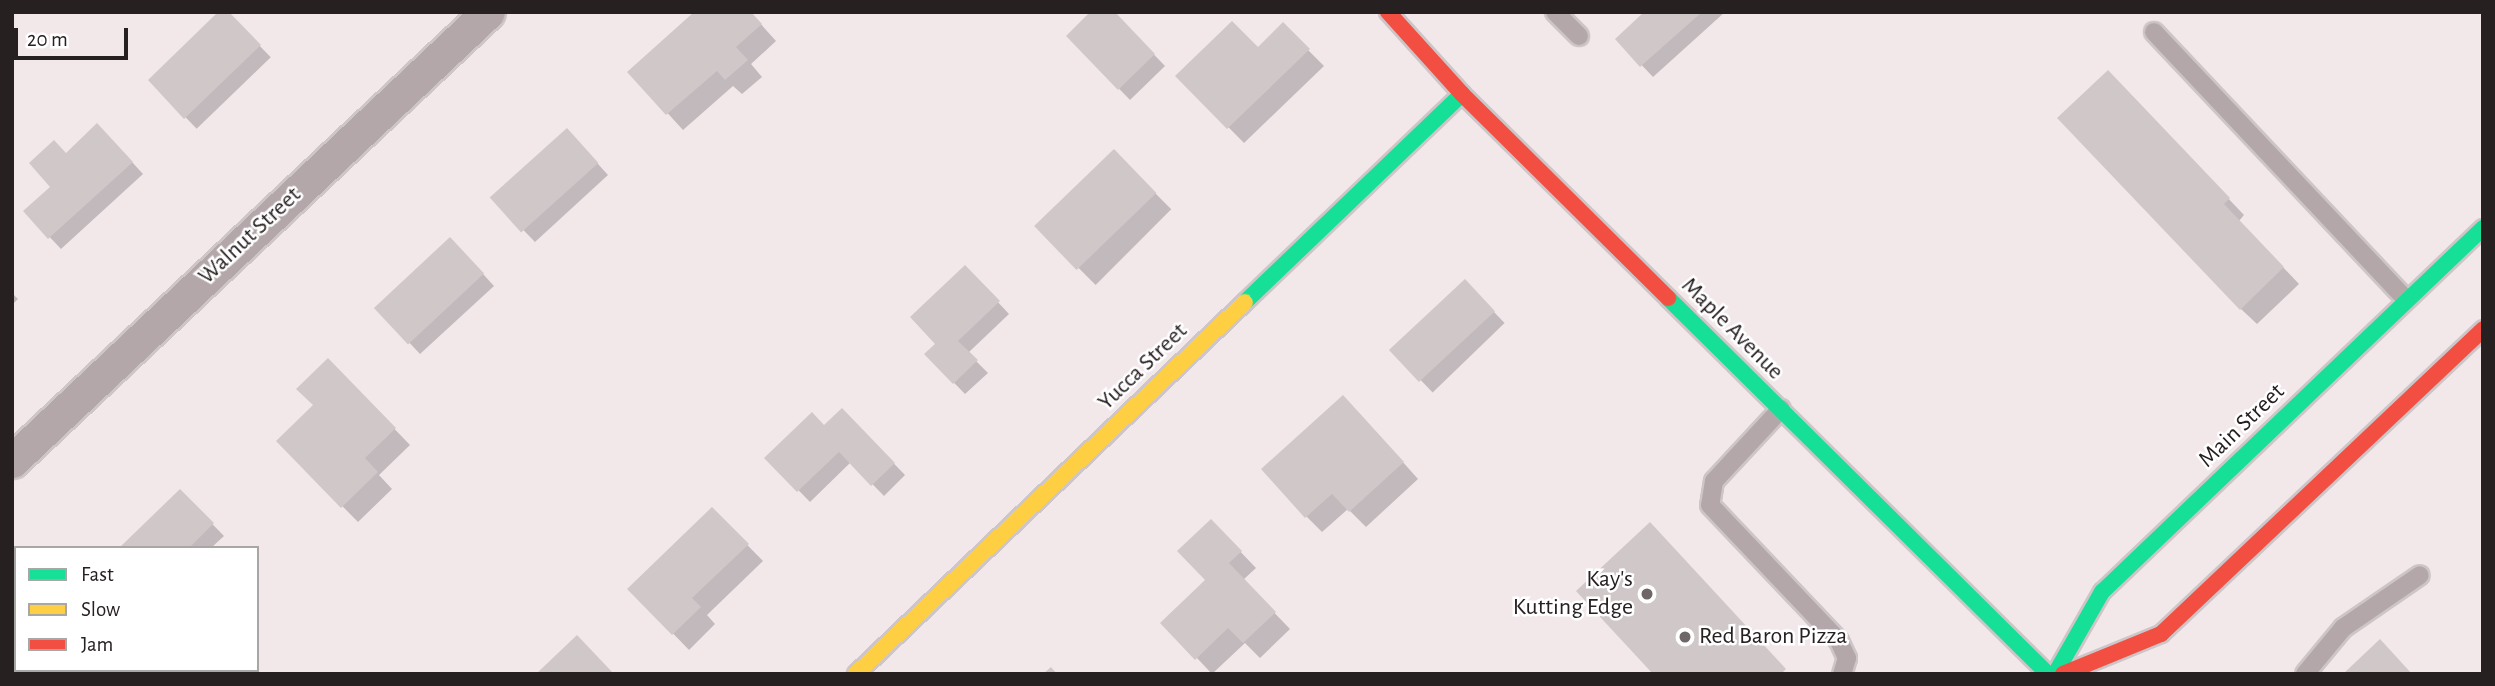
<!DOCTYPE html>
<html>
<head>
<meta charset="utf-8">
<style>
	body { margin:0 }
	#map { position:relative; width:2495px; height:686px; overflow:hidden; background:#f2e8ea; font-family:"Alegreya Sans",sans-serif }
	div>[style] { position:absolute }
	.shadow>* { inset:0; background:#0003; transform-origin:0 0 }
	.building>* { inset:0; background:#cfc7c8; transform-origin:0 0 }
	.roads { filter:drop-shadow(2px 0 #cdc5c7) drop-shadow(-2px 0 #cdc5c7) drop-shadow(0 2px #cdc5c7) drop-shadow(0 -2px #cdc5c7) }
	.lane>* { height:18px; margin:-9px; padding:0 9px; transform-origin:9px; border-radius:9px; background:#b4a7a9 }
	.street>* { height:33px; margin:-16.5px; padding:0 16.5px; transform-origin:16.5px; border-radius:16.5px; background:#b4a7a9 }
	.fast>* { height:16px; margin:-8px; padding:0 8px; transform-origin:8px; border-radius:8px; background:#16e098 }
	.slow>* { height:16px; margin:-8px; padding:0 8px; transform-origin:8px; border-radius:8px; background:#ffcf43 }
	.jam>* { height:16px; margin:-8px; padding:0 8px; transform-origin:8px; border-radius:8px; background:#f24e42 }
	.dots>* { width:19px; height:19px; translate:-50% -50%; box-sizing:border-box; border:4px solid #fff; border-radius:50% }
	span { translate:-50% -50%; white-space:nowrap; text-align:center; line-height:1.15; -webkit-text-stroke:5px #fff; paint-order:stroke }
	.street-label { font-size:24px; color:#272021 }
	.poi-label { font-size:24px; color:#272021 }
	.right { translate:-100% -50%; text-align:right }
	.left { translate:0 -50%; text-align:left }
	.frame { position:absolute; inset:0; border:14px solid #272021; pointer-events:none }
	.legend { position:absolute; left:14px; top:546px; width:245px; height:126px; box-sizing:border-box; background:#fff; border:2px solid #a9a6a6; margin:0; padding:9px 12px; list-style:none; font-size:21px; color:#272021 }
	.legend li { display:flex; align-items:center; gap:14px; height:35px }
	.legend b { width:35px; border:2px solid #a9a6a6 }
	.scale { position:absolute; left:14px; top:28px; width:114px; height:32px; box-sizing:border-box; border:4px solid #272021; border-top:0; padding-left:9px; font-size:21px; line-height:24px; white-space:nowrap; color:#272021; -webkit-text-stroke:5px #fff; paint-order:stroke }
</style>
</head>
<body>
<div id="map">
	<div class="shadow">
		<i style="left:227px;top:12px;width:63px;height:103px;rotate:46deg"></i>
		<i style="clip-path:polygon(750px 12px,776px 41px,751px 64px,762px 77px,742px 94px,733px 86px,683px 130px,630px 72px)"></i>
		<i style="clip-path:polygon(1113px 12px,1165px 66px,1130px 100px,1068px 36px)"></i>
		<i style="clip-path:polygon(1647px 12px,1725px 12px,1653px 77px,1617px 39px)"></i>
		<i style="clip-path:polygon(1283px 25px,1324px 66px,1244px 143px,1178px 76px,1258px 49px)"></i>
		<i style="clip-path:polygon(2123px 88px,2244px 215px,2239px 221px,2299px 284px,2257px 324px,2241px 309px)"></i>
		<i style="clip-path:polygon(109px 137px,143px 174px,61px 249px,25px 211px,53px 187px,66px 155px)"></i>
		<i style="clip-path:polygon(578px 142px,608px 175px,535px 242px,492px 198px)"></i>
		<i style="left:1114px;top:152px;width:81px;height:107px;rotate:45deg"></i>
		<i style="clip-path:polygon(462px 251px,494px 286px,420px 354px,376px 307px)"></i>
		<i style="clip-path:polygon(965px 267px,1009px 314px,968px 353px,988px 373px,965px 394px,926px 354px,937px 344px)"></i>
		<i style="left:1465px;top:282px;width:57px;height:100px;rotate:46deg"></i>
		<i style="clip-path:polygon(12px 293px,18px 299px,12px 305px)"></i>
		<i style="clip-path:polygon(328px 360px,410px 445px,379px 475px,392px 489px,358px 522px,278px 441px,315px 405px)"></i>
		<i style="clip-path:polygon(842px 410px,905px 475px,884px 496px,851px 462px,810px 502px,767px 458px,824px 428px)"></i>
		<i style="clip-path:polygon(1359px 413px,1418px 479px,1366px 527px,1348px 509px,1322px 532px,1306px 516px)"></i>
		<i style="clip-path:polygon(180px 491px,224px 536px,211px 548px,122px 548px)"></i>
		<i style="clip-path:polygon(712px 509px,763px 561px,707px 615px,715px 624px,689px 650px,630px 589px)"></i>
		<i style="clip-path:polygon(1211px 521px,1256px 568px,1243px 580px,1290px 629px,1260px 658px,1245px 643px,1212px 674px,1197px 658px)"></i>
		<i style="clip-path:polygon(16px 652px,16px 670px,101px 674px,12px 674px)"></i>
	</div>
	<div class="building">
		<i style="clip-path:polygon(218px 12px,229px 12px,261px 45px,184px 119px,148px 80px)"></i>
		<i style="clip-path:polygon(694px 12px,751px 12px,762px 24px,736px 47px,748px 60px,725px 80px,717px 71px,666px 115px,627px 72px)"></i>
		<i style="clip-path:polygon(1090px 12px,1115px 12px,1155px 54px,1118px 90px,1066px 36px)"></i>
		<i style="clip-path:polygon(1644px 12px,1702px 12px,1640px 67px,1615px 39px)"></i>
		<i style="clip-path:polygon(1232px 21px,1258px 47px,1283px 22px,1310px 49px,1227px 129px,1175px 76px)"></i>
		<i style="clip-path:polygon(2108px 70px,2230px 198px,2224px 204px,2284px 267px,2240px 310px,2057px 118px)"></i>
		<i style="clip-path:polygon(97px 123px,133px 162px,48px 239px,23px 211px,50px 187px,29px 163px,54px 140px,66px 153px)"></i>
		<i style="left:567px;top:128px;width:47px;height:104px;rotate:48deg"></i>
		<i style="left:1114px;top:149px;width:61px;height:111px;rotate:46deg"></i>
		<i style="left:450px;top:237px;width:50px;height:104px;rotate:47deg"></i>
		<i style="clip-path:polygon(965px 265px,1000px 301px,958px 341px,978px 360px,953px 384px,924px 354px,935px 344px,910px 317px)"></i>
		<i style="left:1465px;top:279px;width:44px;height:104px;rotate:47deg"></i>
		<i style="clip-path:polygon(328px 358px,396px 428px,365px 458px,378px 472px,341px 508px,276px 441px,313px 405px,296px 389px)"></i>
		<i style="clip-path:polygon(1343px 395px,1404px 462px,1349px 512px,1332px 494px,1305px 518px,1261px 469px)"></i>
		<i style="clip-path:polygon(842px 408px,895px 463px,871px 486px,839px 452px,797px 492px,764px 458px,812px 412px,824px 425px)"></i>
		<i style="clip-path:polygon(180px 489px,214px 523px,189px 548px,119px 548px)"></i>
		<i style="clip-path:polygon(712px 507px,749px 544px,692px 598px,701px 607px,672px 635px,627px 589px)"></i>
		<i style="clip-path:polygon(1211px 519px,1242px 551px,1229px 563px,1276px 612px,1243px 643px,1228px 628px,1195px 660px,1160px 623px,1205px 580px,1177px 551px)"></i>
		<i style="clip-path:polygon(1650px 522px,1786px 669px,1781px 674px,1653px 674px,1576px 591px)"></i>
		<i style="clip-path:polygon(577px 635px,614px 674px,536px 674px)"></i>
		<i style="clip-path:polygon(2380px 639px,2412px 674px,2343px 674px)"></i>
		<i style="clip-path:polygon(16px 650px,16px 670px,102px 674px,12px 674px)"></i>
		<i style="clip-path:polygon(1051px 667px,1057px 674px,1043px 674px)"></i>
	</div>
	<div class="roads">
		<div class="lane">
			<i style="left:1555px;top:12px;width:34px;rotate:45deg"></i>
			<i style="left:2154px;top:32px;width:367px;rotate:46.7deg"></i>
			<i style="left:1781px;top:409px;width:98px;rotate:132.9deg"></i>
			<i style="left:1714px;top:481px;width:24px;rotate:99deg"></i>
			<i style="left:1710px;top:505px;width:187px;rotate:46.5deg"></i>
			<i style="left:1839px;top:641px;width:19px;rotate:65deg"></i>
			<i style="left:1847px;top:658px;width:17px;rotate:107deg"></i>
			<i style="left:2305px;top:674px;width:60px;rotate:-50.4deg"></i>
			<i style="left:2343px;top:628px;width:93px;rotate:-34.5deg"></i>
		</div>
		<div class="street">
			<i style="left:12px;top:461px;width:654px;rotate:-43.33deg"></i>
		</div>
		<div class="fast">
			<i style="left:1668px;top:298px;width:535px;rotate:44.7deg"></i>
			<i style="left:1245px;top:302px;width:301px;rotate:-43.8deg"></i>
			<i style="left:2055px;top:674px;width:95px;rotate:-60.2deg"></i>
			<i style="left:2102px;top:592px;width:527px;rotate:-43.69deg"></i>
		</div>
		<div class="slow">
			<i style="left:856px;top:674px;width:538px;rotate:-43.72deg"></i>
		</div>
		<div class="jam">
			<i style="left:1388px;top:12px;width:110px;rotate:47.9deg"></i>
			<i style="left:1462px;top:94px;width:290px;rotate:44.7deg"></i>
			<i style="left:2063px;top:674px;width:106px;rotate:-22.2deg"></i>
			<i style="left:2161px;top:634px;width:444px;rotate:-43.4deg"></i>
		</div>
	</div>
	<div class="dots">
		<i style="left:1647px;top:594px;background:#6e6667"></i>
		<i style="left:1685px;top:637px;background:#6e6667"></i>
	</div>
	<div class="street-label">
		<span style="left:250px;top:236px;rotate:-43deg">Walnut Street</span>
		<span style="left:1732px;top:329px;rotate:45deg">Maple Avenue</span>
		<span style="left:1143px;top:367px;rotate:-44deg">Yucca Street</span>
		<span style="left:2242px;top:426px;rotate:-44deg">Main Street</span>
	</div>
	<div class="poi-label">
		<span class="right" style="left:1633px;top:594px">Kay's<br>Kutting Edge</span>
		<span class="left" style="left:1699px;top:637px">Red Baron Pizza</span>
	</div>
	<div class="frame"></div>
	<ul class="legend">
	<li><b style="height:9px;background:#16e098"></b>Fast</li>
	<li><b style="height:9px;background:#ffcf43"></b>Slow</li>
	<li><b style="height:9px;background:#f24e42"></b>Jam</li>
	</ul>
	<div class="scale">20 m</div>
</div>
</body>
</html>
